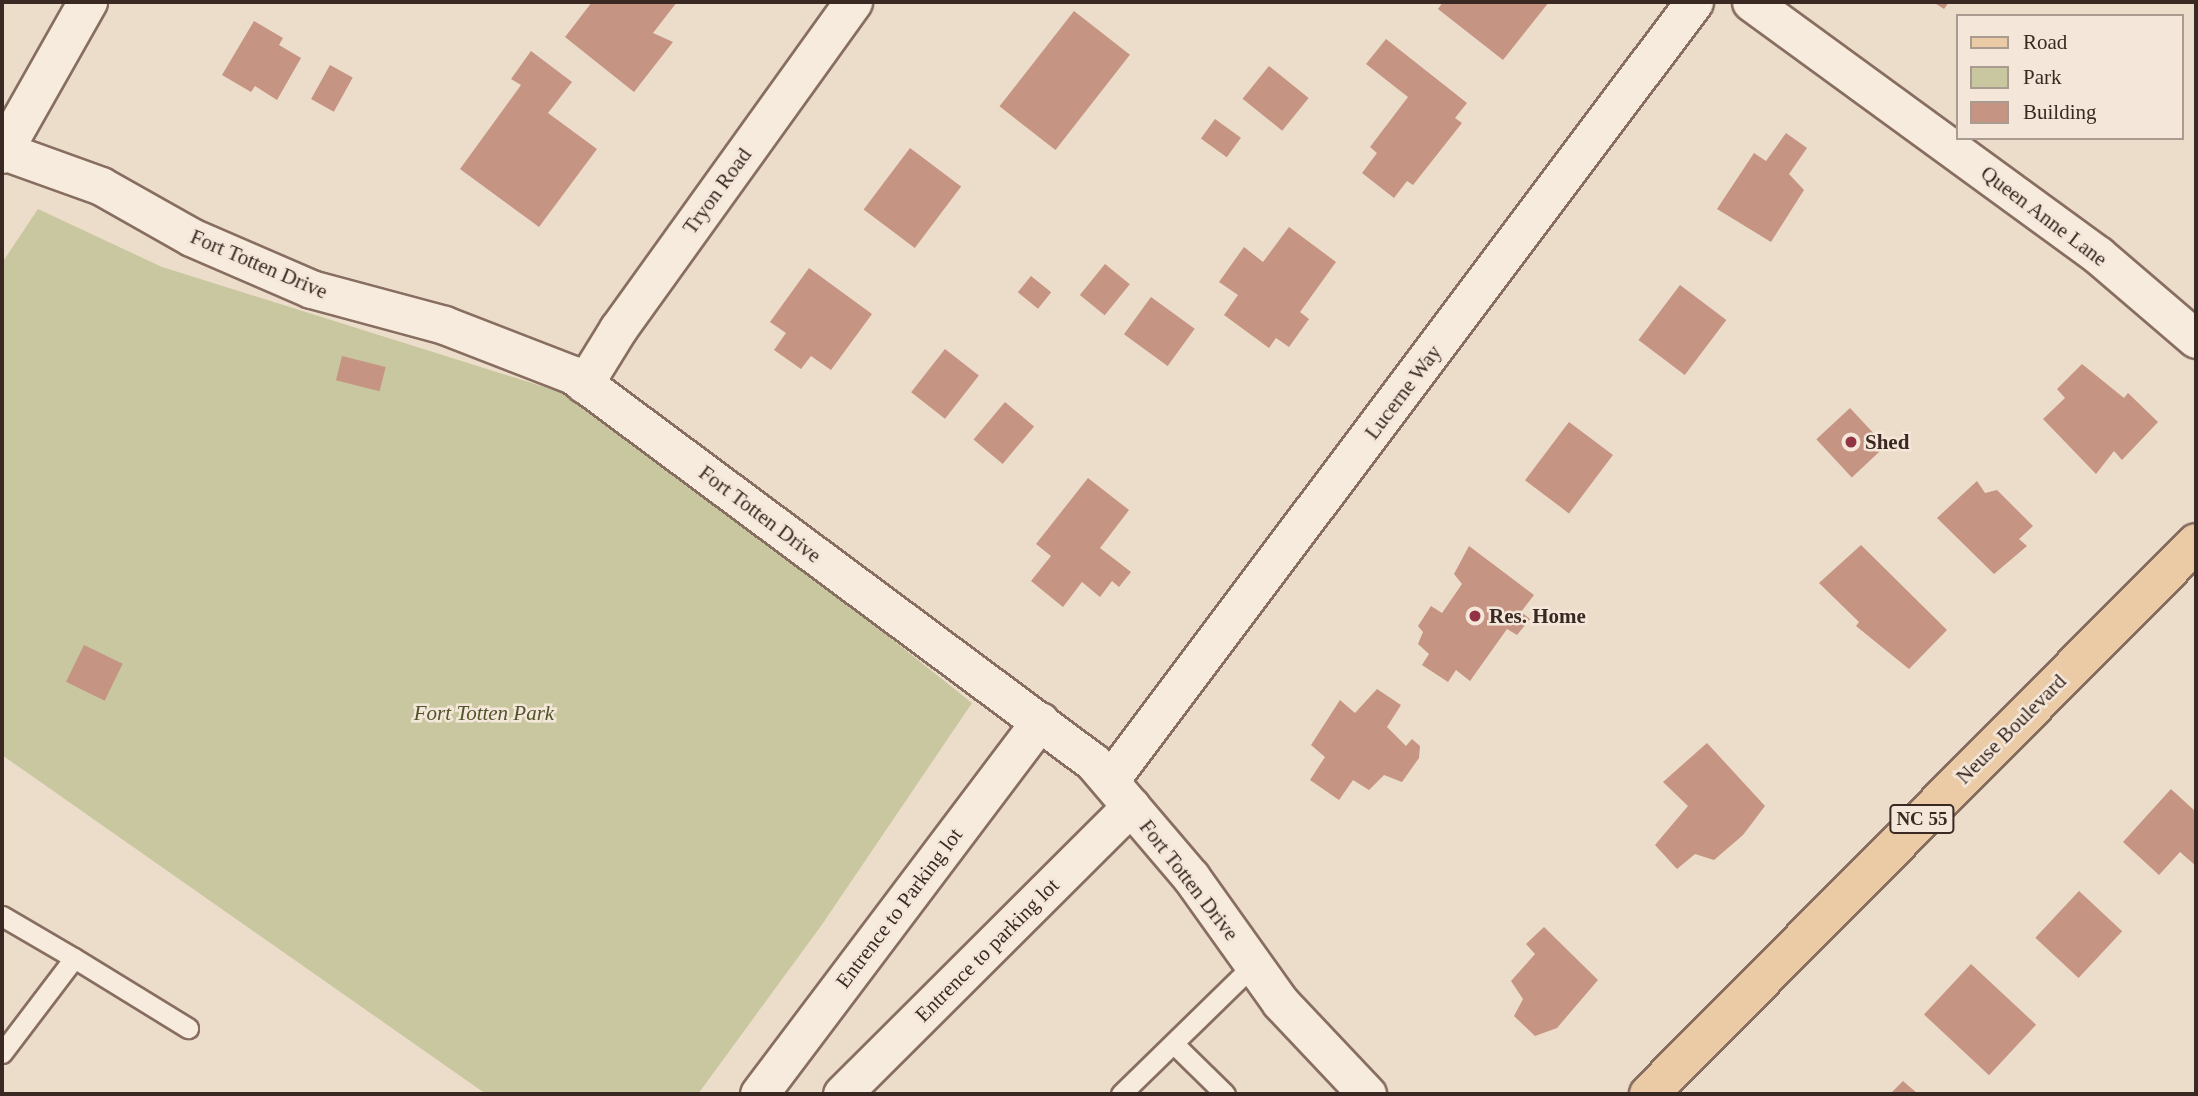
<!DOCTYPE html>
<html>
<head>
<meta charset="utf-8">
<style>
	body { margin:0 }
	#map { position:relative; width:2198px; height:1096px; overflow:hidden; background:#ecdcca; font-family:"Times New Roman",serif }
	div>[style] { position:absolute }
	.green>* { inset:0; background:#c9c79f }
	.building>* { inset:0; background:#c69483; transform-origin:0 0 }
	.roads { filter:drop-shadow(2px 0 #876e60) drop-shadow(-2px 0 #876e60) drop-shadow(0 2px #876e60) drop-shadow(0 -2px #876e60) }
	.service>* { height:19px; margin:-9.5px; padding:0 9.5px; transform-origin:9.5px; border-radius:9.5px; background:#f7ebdd }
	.minor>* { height:37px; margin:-18.5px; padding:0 18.5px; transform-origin:18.5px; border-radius:18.5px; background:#f7ebdd }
	.tertiary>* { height:38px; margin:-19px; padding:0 19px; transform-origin:19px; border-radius:19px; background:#f7ebdd }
	.primary>* { height:38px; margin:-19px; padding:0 19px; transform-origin:19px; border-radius:19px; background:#ebcaa6 }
	.dots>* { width:19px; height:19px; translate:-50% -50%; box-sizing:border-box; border:4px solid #f4e7d9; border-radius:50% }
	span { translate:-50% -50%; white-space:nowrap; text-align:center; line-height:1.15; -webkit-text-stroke:5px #f4e7d9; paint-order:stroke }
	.shield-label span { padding:2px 5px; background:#f4e7d9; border:2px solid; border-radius:5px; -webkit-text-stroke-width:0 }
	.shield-label { font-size:19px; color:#392922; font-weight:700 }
	.street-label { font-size:21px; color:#392922 }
	.poi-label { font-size:21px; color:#392922; font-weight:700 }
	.left { translate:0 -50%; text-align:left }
	.park-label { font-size:21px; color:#50542a; font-style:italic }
	.frame { position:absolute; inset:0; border:4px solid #392922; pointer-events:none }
	.legend { position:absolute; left:1956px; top:14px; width:228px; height:126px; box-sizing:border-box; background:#f4e7d9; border:2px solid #a99b90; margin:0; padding:9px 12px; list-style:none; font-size:21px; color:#392922 }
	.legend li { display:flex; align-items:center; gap:14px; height:35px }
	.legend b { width:35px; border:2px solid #a99b90 }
</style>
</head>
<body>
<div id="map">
	<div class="green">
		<i style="clip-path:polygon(38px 209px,162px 267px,570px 395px,672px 464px,972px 703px,821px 926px,698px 1094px,486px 1094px,2px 755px,2px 263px)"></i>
	</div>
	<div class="building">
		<i style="clip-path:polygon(592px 2px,677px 2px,653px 33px,673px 42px,634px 92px,565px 37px)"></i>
		<i style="clip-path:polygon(1443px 2px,1549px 2px,1503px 60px,1438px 9px)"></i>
		<i style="clip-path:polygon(1933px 2px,1949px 2px,1944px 9px)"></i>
		<i style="left:1074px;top:11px;width:71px;height:121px;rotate:38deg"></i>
		<i style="clip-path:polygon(254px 21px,283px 38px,279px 45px,301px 58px,277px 100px,255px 86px,251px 92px,222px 75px)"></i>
		<i style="clip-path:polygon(1386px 39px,1467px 103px,1455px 118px,1462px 123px,1413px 185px,1407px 181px,1394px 198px,1362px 173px,1377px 153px,1370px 147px,1408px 97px,1366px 64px)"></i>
		<i style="clip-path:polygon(531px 51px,572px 82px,548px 113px,597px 149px,539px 227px,460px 169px,521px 85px,511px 79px)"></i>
		<i style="left:330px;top:65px;width:26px;height:39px;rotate:29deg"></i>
		<i style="left:1269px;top:66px;width:51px;height:42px;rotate:39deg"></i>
		<i style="left:1215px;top:119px;width:32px;height:24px;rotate:36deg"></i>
		<i style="clip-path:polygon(1786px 133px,1807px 148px,1789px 174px,1804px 190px,1771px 242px,1717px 209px,1754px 153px,1766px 161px)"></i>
		<i style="left:910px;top:148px;width:64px;height:77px;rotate:37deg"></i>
		<i style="clip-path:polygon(1289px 227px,1336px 262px,1300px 312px,1309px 319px,1289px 347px,1276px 338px,1269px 348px,1224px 315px,1238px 295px,1219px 282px,1244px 247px,1263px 262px)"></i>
		<i style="left:1105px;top:264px;width:32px;height:40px;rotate:39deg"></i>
		<i style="clip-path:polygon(809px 268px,872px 314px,831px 370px,811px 356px,801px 369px,774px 350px,786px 333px,770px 322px)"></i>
		<i style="left:1031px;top:276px;width:26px;height:21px;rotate:39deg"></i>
		<i style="left:1680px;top:285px;width:58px;height:69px;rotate:37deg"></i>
		<i style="left:1151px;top:297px;width:54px;height:46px;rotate:36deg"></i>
		<i style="left:945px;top:349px;width:43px;height:55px;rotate:38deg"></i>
		<i style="left:342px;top:356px;width:45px;height:25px;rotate:14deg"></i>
		<i style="clip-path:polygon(2082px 364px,2124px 398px,2128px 393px,2158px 422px,2122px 460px,2114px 451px,2096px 474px,2043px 419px,2065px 398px,2057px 389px)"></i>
		<i style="left:1005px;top:402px;width:38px;height:49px;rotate:40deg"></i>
		<i style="left:1850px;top:408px;width:52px;height:46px;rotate:47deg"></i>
		<i style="left:1569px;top:422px;width:55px;height:73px;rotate:37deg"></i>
		<i style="clip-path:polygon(1088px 478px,1129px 510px,1100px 548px,1131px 572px,1119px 587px,1112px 581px,1100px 597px,1082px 582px,1063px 607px,1031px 581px,1051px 556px,1036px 544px)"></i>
		<i style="clip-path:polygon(1977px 481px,1985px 493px,1997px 490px,2033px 526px,2019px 539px,2027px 546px,1994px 574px,1937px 518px)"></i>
		<i style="clip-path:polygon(1861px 545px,1947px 630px,1909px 669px,1856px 626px,1859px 622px,1819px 583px)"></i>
		<i style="clip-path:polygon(1469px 546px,1534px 595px,1521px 612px,1530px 619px,1517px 635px,1507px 629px,1470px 681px,1456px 670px,1448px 682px,1422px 665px,1429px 654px,1418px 644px,1423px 632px,1418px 626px,1431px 606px,1442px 613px,1462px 584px,1454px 574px)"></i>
		<i style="left:84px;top:645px;width:43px;height:41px;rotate:26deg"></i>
		<i style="clip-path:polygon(1377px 689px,1401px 705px,1387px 727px,1406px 746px,1412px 739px,1420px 746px,1419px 758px,1402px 782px,1384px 775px,1369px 790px,1353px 780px,1339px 800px,1310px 780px,1325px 757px,1311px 745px,1340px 700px,1355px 713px)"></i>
		<i style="clip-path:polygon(1707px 743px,1765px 806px,1743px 835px,1714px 860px,1695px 854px,1677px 869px,1655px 845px,1688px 806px,1663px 782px)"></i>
		<i style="clip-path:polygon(2171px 789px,2196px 812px,2196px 866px,2180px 852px,2159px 875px,2123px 842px)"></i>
		<i style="left:2079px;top:891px;width:59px;height:64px;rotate:43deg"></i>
		<i style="clip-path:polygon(1544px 927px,1598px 980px,1557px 1028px,1535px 1036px,1514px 1016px,1523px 999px,1511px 981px,1535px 954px,1526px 944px)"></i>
		<i style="left:1971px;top:964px;width:89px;height:69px;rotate:43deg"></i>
		<i style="clip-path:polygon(1903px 1081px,1918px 1094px,1890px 1094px)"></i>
	</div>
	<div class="roads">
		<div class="service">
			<i style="left:2px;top:916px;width:83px;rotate:30.3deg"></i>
			<i style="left:1174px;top:1044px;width:71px;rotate:44.4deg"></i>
			<i style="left:2px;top:1053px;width:119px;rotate:-52.8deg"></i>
			<i style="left:74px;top:958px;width:134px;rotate:31.6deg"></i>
			<i style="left:1121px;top:1094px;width:185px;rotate:-44.3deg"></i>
		</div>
		<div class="minor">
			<i style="left:1751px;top:2px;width:429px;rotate:36.1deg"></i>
			<i style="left:2098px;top:255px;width:129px;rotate:40.6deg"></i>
			<i style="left:4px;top:151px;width:103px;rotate:19.8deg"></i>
			<i style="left:101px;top:186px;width:103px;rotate:29.5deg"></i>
			<i style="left:191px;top:237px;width:131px;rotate:23.4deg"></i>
			<i style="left:311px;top:289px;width:138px;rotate:15.1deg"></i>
			<i style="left:444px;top:325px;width:138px;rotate:21.2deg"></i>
			<i style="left:573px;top:375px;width:648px;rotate:36.66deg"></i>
			<i style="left:1093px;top:762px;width:151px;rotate:49.6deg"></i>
			<i style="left:1191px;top:877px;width:153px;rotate:54.5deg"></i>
			<i style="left:1280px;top:1002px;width:127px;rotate:46.6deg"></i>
			<i style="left:584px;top:384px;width:65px;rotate:-58.3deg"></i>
			<i style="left:618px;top:329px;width:403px;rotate:-54.3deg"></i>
			<i style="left:1110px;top:780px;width:973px;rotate:-53.11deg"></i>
			<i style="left:759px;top:1094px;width:467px;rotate:-53deg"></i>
			<i style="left:842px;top:1094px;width:408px;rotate:-44.9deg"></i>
		</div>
		<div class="tertiary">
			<i style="left:2px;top:154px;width:175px;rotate:-60.5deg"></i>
		</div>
		<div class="primary">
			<i style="left:1649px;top:1094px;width:776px;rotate:-45.21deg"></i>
		</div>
	</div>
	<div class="dots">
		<i style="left:1851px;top:442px;background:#913545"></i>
		<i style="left:1475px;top:616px;background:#913545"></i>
	</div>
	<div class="shield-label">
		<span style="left:1922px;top:819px">NC 55</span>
	</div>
	<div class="street-label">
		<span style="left:717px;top:191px;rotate:-54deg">Tryon Road</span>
		<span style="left:2044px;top:216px;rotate:37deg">Queen Anne Lane</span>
		<span style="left:259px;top:264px;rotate:23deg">Fort Totten Drive</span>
		<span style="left:1403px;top:392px;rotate:-53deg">Lucerne Way</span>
		<span style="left:760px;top:514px;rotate:37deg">Fort Totten Drive</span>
		<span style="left:2011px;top:729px;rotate:-45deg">Neuse Boulevard</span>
		<span style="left:1189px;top:880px;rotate:52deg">Fort Totten Drive</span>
		<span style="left:899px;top:908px;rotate:-53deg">Entrence to Parking lot</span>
		<span style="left:987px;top:950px;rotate:-45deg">Entrence to parking lot</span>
	</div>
	<div class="poi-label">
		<span class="left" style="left:1865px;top:442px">Shed</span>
		<span class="left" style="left:1489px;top:616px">Res. Home</span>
	</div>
	<div class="park-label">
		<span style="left:484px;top:713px">Fort Totten Park</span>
	</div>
	<div class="frame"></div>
	<ul class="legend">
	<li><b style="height:9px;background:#ebcaa6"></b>Road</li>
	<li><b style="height:19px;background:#c9c79f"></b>Park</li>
	<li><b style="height:19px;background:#c69483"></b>Building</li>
	</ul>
</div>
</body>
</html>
